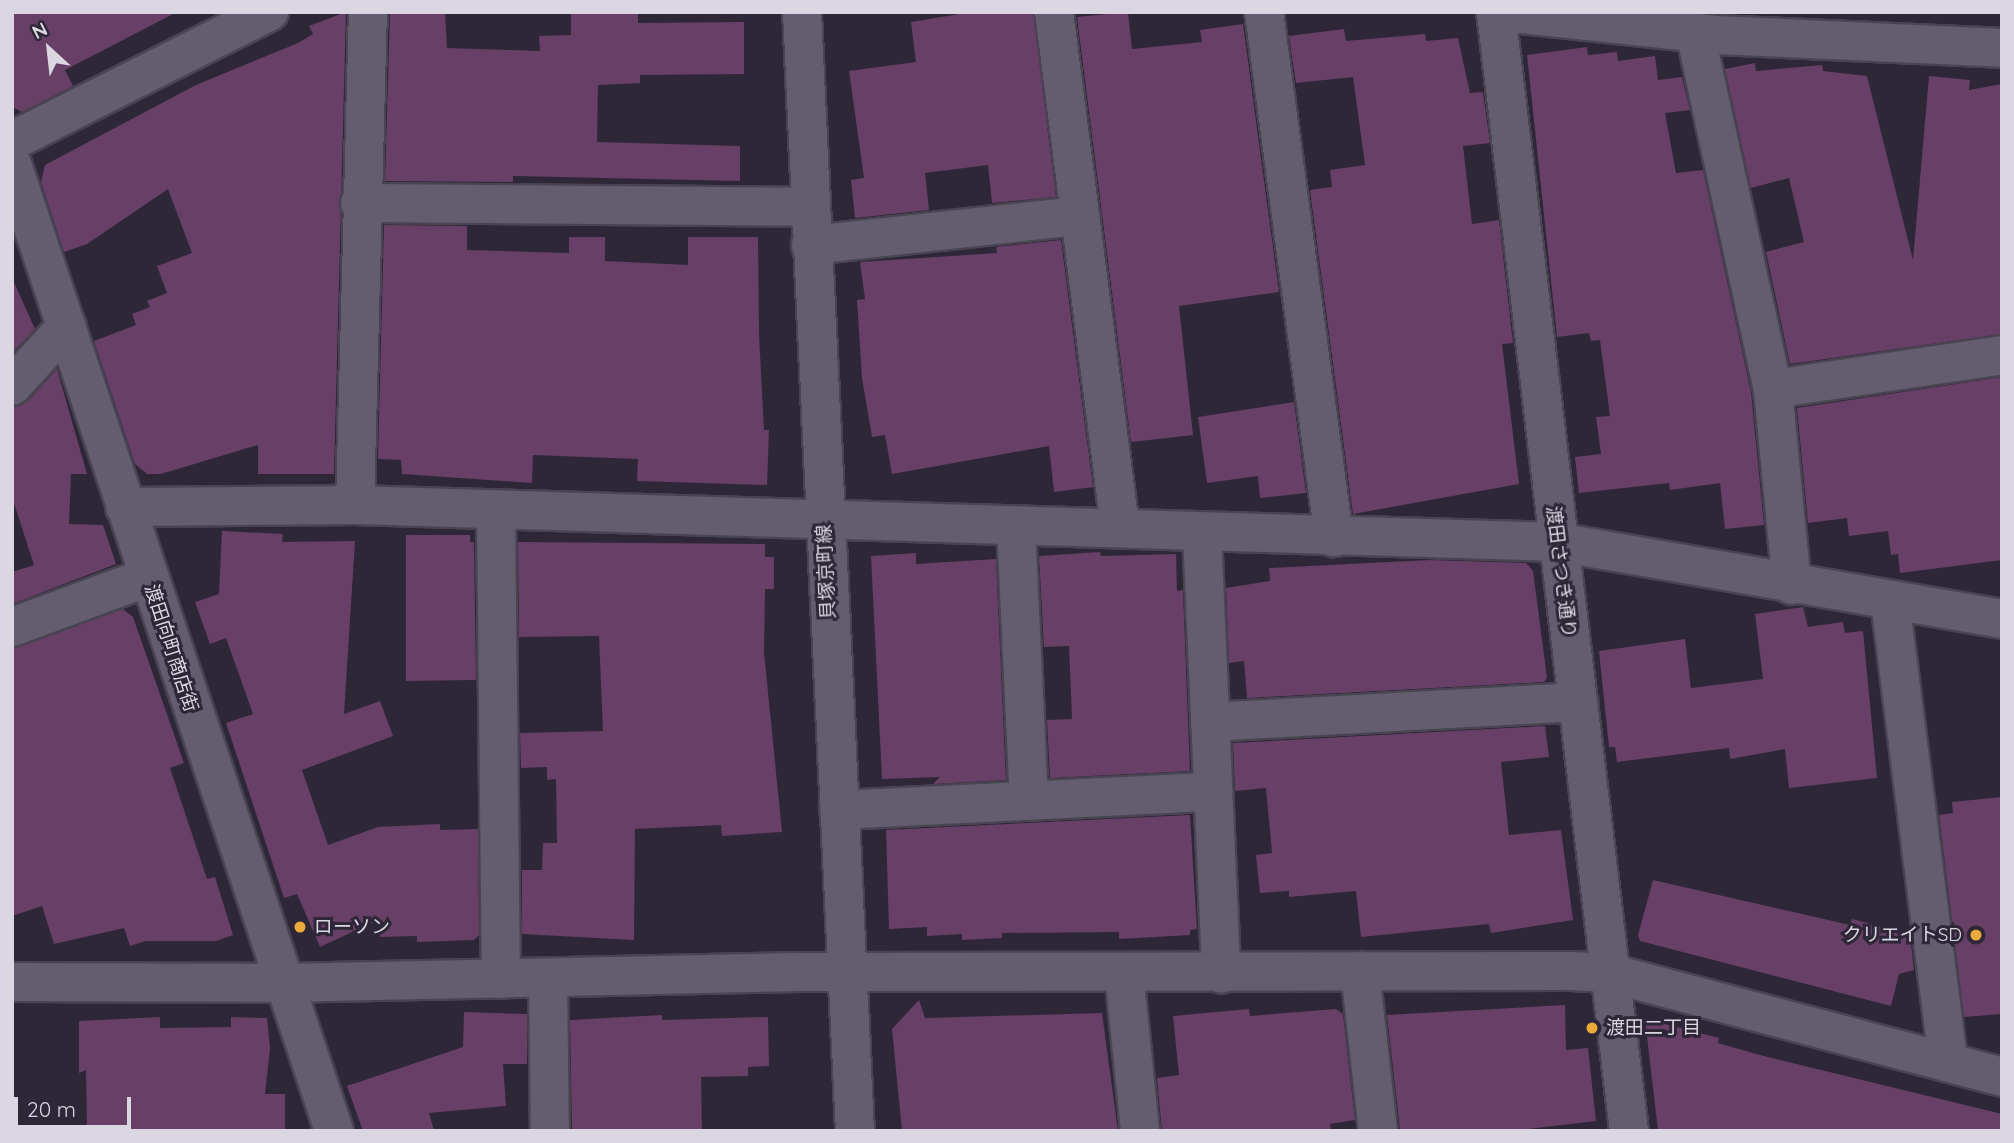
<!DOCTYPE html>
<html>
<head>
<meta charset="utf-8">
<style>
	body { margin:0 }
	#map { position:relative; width:2014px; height:1143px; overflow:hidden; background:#2d2737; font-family:Quicksand,"Noto Sans JP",sans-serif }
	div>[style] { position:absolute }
	.building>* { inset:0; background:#683f67 }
	.roads { filter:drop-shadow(2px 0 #484451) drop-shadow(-2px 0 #484451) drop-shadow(0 2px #484451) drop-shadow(0 -2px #484451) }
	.minor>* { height:38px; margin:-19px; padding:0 19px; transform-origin:19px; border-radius:19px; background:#635d6f }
	.dots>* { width:19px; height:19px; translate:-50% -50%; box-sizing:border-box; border:4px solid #2d2737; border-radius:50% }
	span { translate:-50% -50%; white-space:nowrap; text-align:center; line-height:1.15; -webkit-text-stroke:6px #2d2737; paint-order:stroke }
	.street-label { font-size:19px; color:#dbd7e2 }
	.poi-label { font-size:19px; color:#dbd7e2 }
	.left { translate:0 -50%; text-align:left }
	.right { translate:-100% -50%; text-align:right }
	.frame { position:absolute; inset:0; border:14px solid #dbd7e2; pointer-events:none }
	.north { position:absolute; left:14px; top:14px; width:70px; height:70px; -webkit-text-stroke:5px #2d2737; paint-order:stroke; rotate:333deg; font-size:19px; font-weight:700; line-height:28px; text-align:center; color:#dbd7e2 }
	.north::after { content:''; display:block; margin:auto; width:24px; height:32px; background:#dbd7e2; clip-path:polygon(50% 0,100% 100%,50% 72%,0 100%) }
	.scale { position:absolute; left:14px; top:1097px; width:117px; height:32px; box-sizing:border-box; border:4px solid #dbd7e2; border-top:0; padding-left:9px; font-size:21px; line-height:24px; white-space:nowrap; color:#dbd7e2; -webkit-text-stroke:5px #2d2737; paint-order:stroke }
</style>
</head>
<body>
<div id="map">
	<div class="building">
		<i style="clip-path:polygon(12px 12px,177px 12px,65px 70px,73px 86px,22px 112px,12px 107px)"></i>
		<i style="clip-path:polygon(346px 12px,334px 474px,258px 474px,258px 445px,161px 474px,147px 474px,135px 464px,94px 341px,136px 325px,132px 314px,150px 307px,147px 301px,167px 293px,157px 266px,192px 253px,168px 189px,87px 244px,64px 252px,41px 182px,45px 165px,196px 85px,298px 43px,313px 34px,309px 26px)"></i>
		<i style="clip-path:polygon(390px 12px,445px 12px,447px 48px,540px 51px,539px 36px,571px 35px,571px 12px,638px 12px,638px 23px,744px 22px,744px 74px,640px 75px,640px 83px,598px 85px,597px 142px,740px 146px,740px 181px,513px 176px,513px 182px,385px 181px)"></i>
		<i style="clip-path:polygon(972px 12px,1033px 12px,1056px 197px,992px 203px,988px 165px,925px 173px,929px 210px,855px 218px,851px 180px,864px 178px,849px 71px,916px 62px,911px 22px)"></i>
		<i style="clip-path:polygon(1128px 12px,1132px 49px,1202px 42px,1200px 30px,1243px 24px,1279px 292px,1179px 306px,1193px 435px,1131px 442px,1077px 17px)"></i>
		<i style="clip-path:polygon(1344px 29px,1346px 41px,1425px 34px,1426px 41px,1458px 38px,1470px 93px,1483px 92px,1490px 143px,1463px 146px,1472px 224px,1499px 220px,1513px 343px,1502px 344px,1519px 484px,1353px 514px,1310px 190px,1332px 187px,1330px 170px,1365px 165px,1353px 77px,1296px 83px,1289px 36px)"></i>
		<i style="clip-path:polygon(1587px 47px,1588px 55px,1617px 52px,1618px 61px,1655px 56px,1658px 80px,1682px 77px,1690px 110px,1665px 113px,1676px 173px,1703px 170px,1751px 392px,1764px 525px,1725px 529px,1720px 483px,1670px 490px,1669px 483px,1579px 493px,1575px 457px,1601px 454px,1596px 417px,1610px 416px,1600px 340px,1591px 341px,1589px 333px,1557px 337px,1527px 55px)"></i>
		<i style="clip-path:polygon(1755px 63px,1756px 71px,1822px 65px,1823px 71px,1867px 76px,1913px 260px,1929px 76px,1970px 80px,1969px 90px,2002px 84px,2002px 334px,1790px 364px,1766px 252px,1804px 242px,1789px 178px,1751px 188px,1725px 69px)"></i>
		<i style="clip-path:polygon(384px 225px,467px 226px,467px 250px,569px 253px,569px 237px,605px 237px,605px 261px,688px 265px,688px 237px,758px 237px,759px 334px,764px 430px,769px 430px,767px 485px,637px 481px,638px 459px,533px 455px,532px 483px,402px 474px,401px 460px,378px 459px)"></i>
		<i style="clip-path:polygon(1061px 240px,1093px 487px,1054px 492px,1049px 446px,892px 474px,885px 435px,872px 437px,862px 378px,857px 300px,865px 299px,860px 262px,997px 253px,996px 247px)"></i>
		<i style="clip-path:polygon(12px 278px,35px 329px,12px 353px)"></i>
		<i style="clip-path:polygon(57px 369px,87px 474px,71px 474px,69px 524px,103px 525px,116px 564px,12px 604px,12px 572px,34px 565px,12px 497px,12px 407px,28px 401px)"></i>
		<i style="clip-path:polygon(2002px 377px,2002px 560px,1900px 573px,1898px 554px,1891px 555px,1888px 531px,1849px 536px,1847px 518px,1808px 523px,1797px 408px)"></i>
		<i style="clip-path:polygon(1294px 402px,1306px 493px,1260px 498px,1258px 476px,1207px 483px,1198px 417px)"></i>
		<i style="clip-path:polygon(222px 531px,283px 534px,282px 542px,355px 541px,344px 714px,380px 701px,393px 736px,302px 770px,328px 845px,378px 827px,440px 824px,440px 830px,478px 829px,479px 935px,474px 940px,417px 942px,417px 936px,380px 937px,380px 919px,320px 947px,297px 894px,284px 898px,226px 723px,253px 714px,226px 638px,210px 644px,195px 602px,219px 594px)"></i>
		<i style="clip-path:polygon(406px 535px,470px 535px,470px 542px,474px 542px,476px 680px,406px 681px)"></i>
		<i style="clip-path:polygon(518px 542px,765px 544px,765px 557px,774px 557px,774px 589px,765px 589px,764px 652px,782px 832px,722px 836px,721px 825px,635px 829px,634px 940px,522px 934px,522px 870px,542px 870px,543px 843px,557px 843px,556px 779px,547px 780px,547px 767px,521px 768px,520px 733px,603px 731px,599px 636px,519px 637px)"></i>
		<i style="clip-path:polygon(1100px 552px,1101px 556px,1176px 554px,1177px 591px,1183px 590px,1190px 771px,1050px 778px,1047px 720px,1072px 719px,1069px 646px,1044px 647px,1039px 556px)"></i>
		<i style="clip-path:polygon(916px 553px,916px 564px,996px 559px,1006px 780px,933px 784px,940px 777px,882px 779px,871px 556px)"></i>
		<i style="clip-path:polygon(1430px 560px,1526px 563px,1533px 571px,1547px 678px,1544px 682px,1247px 698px,1244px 661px,1229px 663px,1226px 588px,1270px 581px,1269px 568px)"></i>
		<i style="clip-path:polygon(1803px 607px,1808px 627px,1843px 622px,1845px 633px,1863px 631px,1877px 778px,1789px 788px,1785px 749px,1730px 759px,1729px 748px,1617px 762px,1615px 747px,1609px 747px,1599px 651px,1685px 639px,1691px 688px,1763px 679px,1755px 614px)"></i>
		<i style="clip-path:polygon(123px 609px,133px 617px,184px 763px,170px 768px,207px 879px,215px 877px,233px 935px,216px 941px,146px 941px,130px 946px,124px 928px,54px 944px,42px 906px,12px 916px,12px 648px)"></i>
		<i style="clip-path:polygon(1545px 726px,1549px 757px,1501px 762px,1509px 835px,1561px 830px,1573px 920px,1491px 933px,1489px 924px,1361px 937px,1356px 891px,1289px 897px,1289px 891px,1260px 893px,1256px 855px,1272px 853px,1266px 788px,1235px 791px,1233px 743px)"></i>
		<i style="clip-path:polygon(2002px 797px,2002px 1014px,1964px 1017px,1939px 815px,1953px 813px,1952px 802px)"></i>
		<i style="clip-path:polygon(1190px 815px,1197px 929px,1190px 930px,1190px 935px,1119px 939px,1119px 932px,1002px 933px,1002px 938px,962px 940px,962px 934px,927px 936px,927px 927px,889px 929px,886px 830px)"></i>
		<i style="clip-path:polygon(1653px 880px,1850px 925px,1852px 919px,1910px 934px,1914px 970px,1899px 974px,1891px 1006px,1640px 941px,1638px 935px)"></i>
		<i style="clip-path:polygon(919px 1000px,925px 1018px,1102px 1013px,1118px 1131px,902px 1131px,892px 1029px)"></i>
		<i style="clip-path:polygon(1565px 1005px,1566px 1050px,1588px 1048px,1596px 1121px,1512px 1131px,1400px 1129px,1387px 1015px)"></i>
		<i style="clip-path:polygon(1249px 1009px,1250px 1016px,1336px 1009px,1343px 1014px,1355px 1120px,1330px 1124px,1331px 1131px,1162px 1131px,1157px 1078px,1179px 1075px,1173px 1016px)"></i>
		<i style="clip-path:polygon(464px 1012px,527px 1014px,527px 1064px,503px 1064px,506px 1106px,429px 1113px,434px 1131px,363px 1131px,347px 1086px,463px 1047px)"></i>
		<i style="clip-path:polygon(662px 1015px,662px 1020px,768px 1017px,769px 1066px,748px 1067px,748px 1076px,701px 1077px,702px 1131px,572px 1131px,570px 1020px)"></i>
		<i style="clip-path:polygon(160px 1017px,160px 1028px,231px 1027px,231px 1017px,267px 1018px,270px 1048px,265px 1094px,285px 1094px,285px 1131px,87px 1131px,86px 1070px,79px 1073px,79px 1021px)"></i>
		<i style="clip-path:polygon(1645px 1019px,1719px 1038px,1718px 1043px,1760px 1055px,2002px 1114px,2002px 1131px,1658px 1131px)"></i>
	</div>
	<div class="roads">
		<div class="minor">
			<i style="left:802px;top:12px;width:1120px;rotate:87.29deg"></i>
			<i style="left:1054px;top:12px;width:519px;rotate:82.7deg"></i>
			<i style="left:1264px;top:12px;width:530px;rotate:82.41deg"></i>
			<i style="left:1496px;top:12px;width:1127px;rotate:83.22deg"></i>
			<i style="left:1503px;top:12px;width:215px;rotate:6.1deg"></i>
			<i style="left:1717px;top:35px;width:285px;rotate:2.6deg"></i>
			<i style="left:1695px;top:32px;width:365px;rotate:77.7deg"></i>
			<i style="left:1773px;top:389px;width:197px;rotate:84.5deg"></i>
			<i style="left:12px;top:141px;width:288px;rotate:-26.7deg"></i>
			<i style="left:12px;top:164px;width:1019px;rotate:71.58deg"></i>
			<i style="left:360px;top:203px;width:450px;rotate:0.5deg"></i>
			<i style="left:811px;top:245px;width:271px;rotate:-6.2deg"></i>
			<i style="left:12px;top:386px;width:81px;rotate:-47.5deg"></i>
			<i style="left:1773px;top:389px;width:232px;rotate:-8.4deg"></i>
			<i style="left:355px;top:505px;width:493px;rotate:-88.5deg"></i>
			<i style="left:125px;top:507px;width:230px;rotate:-0.5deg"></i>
			<i style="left:355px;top:505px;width:1203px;rotate:1.76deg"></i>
			<i style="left:1557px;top:542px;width:452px;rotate:9.8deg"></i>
			<i style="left:496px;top:511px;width:468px;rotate:89.4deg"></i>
			<i style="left:1016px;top:527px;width:274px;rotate:87.3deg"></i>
			<i style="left:1202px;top:532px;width:442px;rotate:87.5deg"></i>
			<i style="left:1890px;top:601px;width:465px;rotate:82.8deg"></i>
			<i style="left:12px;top:627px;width:145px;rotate:-20.2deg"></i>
			<i style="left:1210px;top:722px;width:369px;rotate:-3.1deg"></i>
			<i style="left:839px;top:810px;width:374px;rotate:-2.8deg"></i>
			<i style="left:1360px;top:971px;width:161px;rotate:83.6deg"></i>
			<i style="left:1124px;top:973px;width:159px;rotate:84.2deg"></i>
			<i style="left:548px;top:978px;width:153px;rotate:89.3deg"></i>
			<i style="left:12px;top:982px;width:271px;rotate:0.2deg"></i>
			<i style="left:283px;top:983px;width:518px;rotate:-1.22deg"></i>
			<i style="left:801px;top:972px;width:770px;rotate:-0.07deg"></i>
			<i style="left:1571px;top:971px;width:38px;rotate:3deg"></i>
			<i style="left:1609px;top:973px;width:407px;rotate:14.8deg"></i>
		</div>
	</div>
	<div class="dots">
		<i style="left:300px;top:927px;background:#ebaa39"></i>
		<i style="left:1976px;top:935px;background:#ebaa39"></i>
		<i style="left:1592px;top:1028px;background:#ebaa39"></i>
	</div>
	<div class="street-label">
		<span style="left:826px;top:572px;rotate:-93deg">貝塚京町線</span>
		<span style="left:1561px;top:572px;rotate:83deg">渡田さつき通り</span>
		<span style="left:171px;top:648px;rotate:72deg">渡田向町商店街</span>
	</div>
	<div class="poi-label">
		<span class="left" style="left:314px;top:927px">ローソン</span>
		<span class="right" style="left:1962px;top:935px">クリエイトSD</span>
		<span class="left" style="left:1606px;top:1028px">渡田二丁目</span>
	</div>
	<div class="frame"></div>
	<div class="north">N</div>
	<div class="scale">20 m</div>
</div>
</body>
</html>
